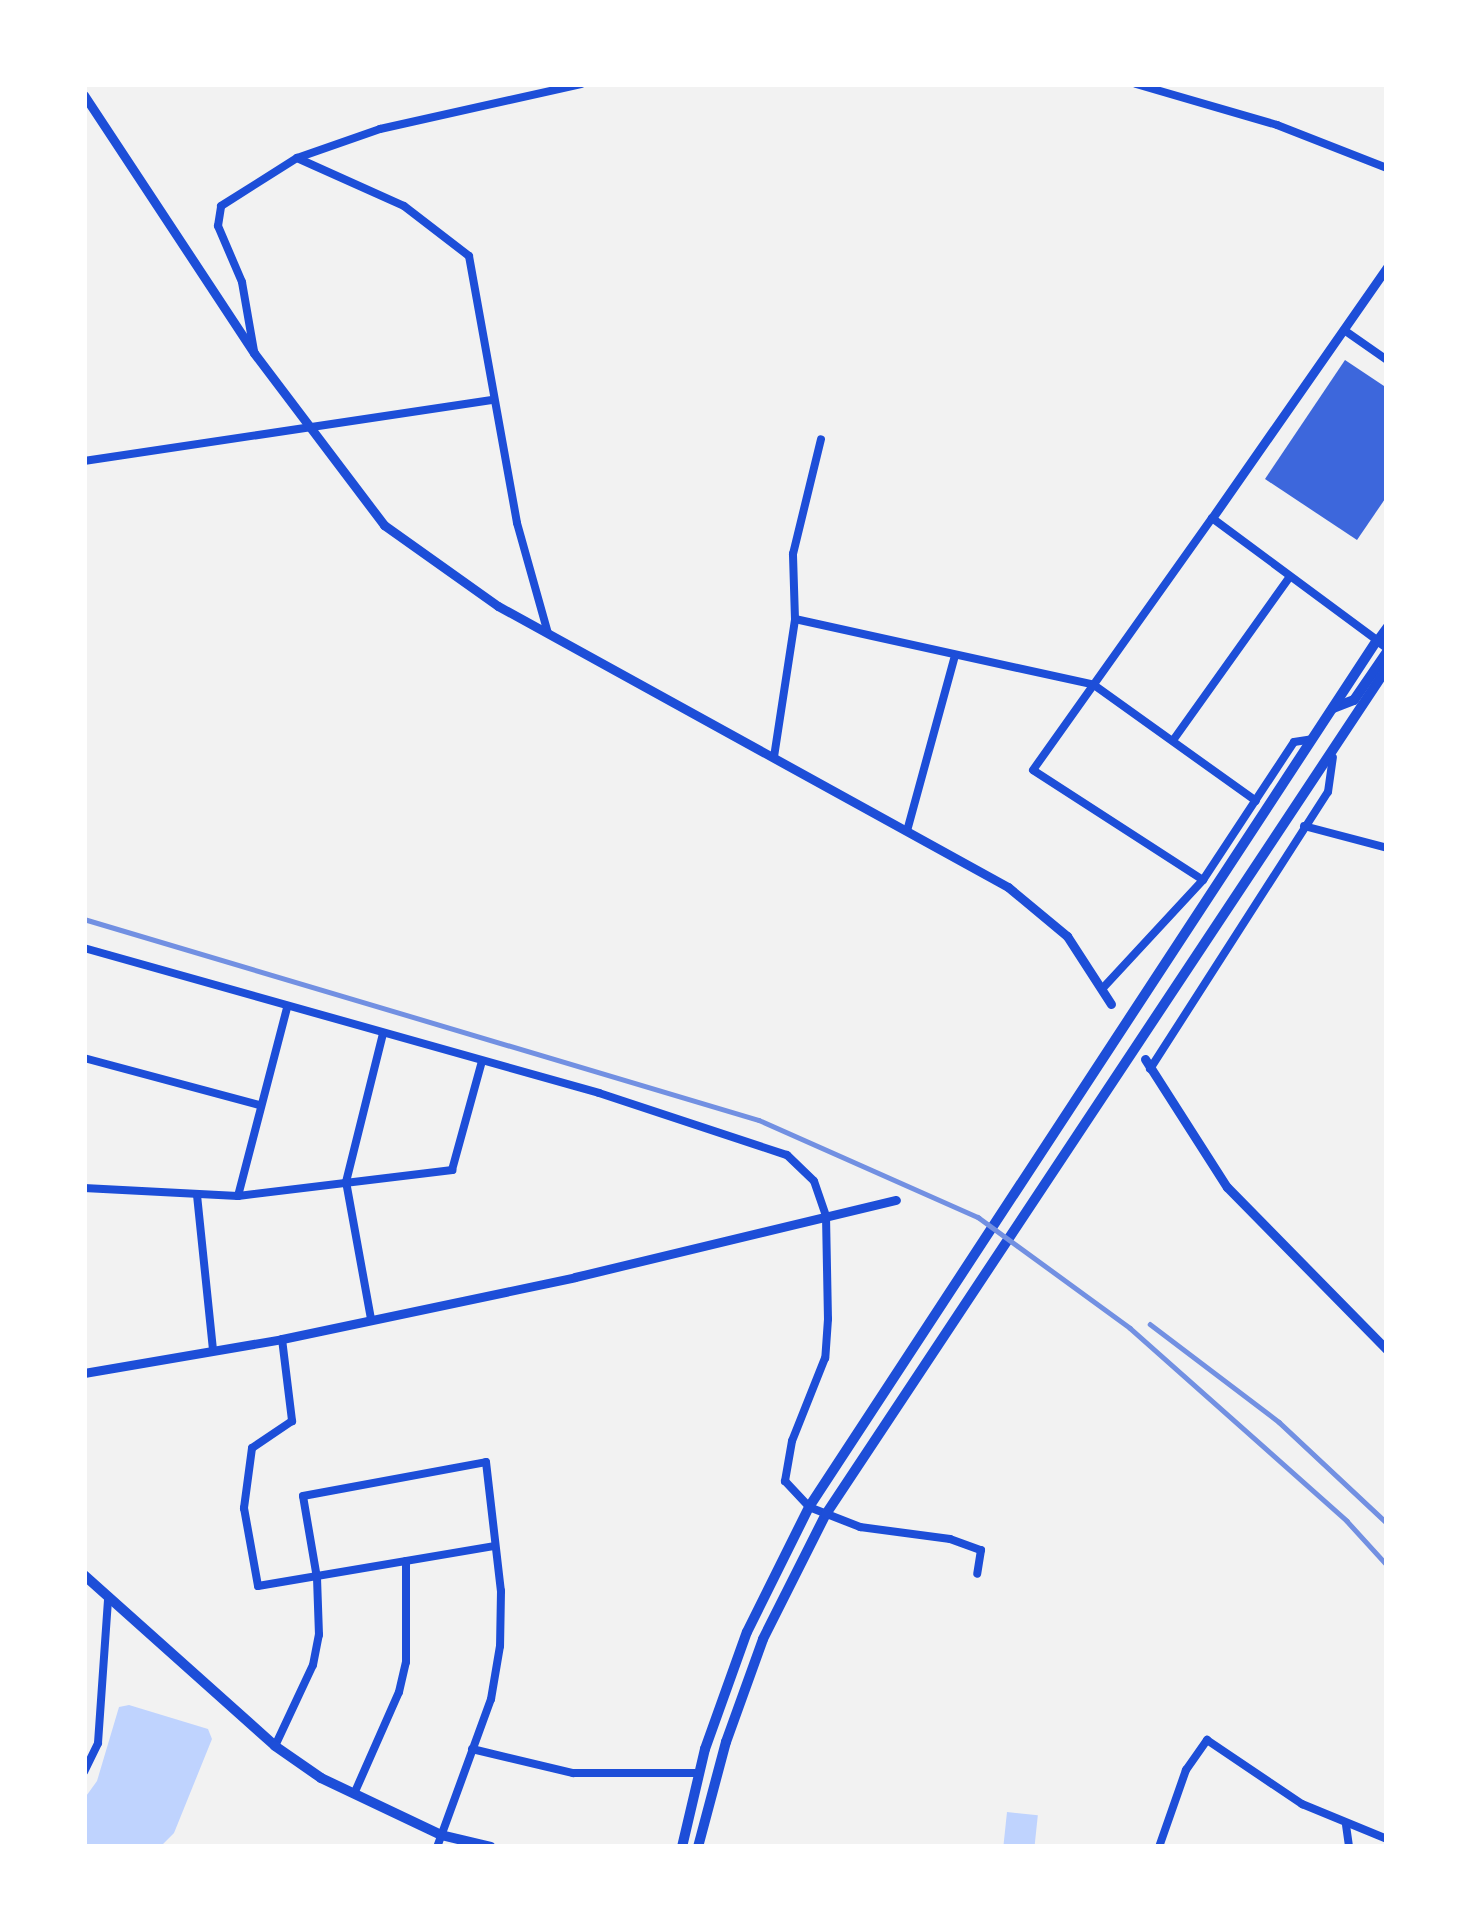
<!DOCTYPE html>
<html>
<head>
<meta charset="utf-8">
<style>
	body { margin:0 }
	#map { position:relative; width:1471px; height:1931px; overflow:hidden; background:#f2f2f2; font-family:"Work Sans",sans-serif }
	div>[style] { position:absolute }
	.water>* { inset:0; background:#bfd3fe; transform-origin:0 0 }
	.building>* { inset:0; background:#3d67dc }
	.minor>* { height:8px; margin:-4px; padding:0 4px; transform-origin:4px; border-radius:4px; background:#1d4ed8 }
	.tertiary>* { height:9px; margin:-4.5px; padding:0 4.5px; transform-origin:4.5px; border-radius:4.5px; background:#1d4ed8 }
	.secondary>* { height:10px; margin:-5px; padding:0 5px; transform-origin:5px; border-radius:5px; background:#1d4ed8 }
	.rail>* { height:4.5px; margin:-2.25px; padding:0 2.25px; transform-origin:2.25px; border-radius:2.25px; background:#7290e2 }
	span { translate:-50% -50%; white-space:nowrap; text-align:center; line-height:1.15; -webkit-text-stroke:12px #fff; paint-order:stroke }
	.frame { position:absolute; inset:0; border:87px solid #fff; pointer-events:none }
</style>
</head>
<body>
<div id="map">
	<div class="water">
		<i style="clip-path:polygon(129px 1705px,208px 1729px,212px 1739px,174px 1833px,160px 1847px,84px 1847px,84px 1799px,97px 1781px,119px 1707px)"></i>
		<i style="left:1007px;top:1812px;width:31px;height:35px;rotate:6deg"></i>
	</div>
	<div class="building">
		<i style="clip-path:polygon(1345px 360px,1387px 388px,1387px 496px,1357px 540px,1265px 479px)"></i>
	</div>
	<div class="minor">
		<i style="left:1136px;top:84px;width:147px;rotate:16.2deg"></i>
		<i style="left:1277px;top:125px;width:118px;rotate:21.4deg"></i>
		<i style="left:297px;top:158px;width:117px;rotate:24.2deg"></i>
		<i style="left:404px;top:206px;width:82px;rotate:37.6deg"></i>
		<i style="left:469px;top:256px;width:271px;rotate:79.8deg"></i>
		<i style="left:517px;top:523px;width:114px;rotate:74.3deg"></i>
		<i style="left:1344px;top:330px;width:52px;rotate:34.9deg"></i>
		<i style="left:254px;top:351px;width:70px;rotate:-99.9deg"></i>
		<i style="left:242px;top:282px;width:61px;rotate:-113.2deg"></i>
		<i style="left:218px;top:226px;width:20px;rotate:-81deg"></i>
		<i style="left:221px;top:206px;width:90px;rotate:-32.3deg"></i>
		<i style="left:297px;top:158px;width:88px;rotate:-19.3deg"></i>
		<i style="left:380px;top:129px;width:206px;rotate:-12.6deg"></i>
		<i style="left:84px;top:461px;width:414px;rotate:-8.5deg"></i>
		<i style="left:795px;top:619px;width:306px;rotate:12.4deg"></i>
		<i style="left:1094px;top:685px;width:199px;rotate:35.6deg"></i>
		<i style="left:1174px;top:739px;width:198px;rotate:-54.5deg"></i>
		<i style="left:774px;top:757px;width:140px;rotate:-81.3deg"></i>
		<i style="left:795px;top:619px;width:65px;rotate:-91.8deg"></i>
		<i style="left:793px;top:554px;width:118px;rotate:-76.3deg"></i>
		<i style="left:1304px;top:826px;width:86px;rotate:14.8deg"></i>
		<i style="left:907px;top:831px;width:181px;rotate:-74.7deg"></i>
		<i style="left:1203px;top:880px;width:202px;rotate:-147.1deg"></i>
		<i style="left:1033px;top:770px;width:309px;rotate:-54.6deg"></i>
		<i style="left:1212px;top:518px;width:205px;rotate:36.5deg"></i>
		<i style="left:84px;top:948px;width:535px;rotate:15.72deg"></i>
		<i style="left:599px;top:1093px;width:198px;rotate:18.3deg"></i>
		<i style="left:787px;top:1155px;width:37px;rotate:44deg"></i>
		<i style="left:814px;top:1181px;width:37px;rotate:71deg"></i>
		<i style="left:826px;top:1216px;width:103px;rotate:88.9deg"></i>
		<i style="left:828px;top:1319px;width:39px;rotate:94deg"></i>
		<i style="left:825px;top:1358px;width:89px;rotate:111.7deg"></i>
		<i style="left:792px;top:1441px;width:41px;rotate:99.9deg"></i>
		<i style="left:785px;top:1481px;width:35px;rotate:47deg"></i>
		<i style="left:809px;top:1507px;width:55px;rotate:21.4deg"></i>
		<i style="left:860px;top:1527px;width:91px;rotate:7.6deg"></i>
		<i style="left:950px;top:1539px;width:33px;rotate:20deg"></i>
		<i style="left:981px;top:1550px;width:24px;rotate:99deg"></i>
		<i style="left:1102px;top:989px;width:149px;rotate:-47.2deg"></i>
		<i style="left:1203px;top:880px;width:165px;rotate:-56.6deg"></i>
		<i style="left:1294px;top:742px;width:18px;rotate:-9deg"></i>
		<i style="left:84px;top:1058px;width:182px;rotate:15deg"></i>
		<i style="left:1150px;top:1069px;width:329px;rotate:-57.3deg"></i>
		<i style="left:1328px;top:792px;width:35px;rotate:-82deg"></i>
		<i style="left:84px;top:1188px;width:154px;rotate:3deg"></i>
		<i style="left:238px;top:1196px;width:216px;rotate:-6.9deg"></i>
		<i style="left:452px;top:1170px;width:113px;rotate:-74.6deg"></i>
		<i style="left:197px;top:1195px;width:157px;rotate:84.1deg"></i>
		<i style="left:238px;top:1196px;width:194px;rotate:-75.4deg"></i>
		<i style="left:371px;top:1319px;width:139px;rotate:-100.3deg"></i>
		<i style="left:346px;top:1182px;width:153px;rotate:-76deg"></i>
		<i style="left:282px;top:1339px;width:83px;rotate:83deg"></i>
		<i style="left:292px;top:1421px;width:48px;rotate:146deg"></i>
		<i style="left:252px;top:1448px;width:61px;rotate:97.6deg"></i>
		<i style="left:244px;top:1508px;width:79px;rotate:79.8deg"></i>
		<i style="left:258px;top:1586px;width:239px;rotate:-9.6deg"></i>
		<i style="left:275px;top:1746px;width:89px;rotate:-64.9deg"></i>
		<i style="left:313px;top:1665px;width:31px;rotate:-79deg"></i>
		<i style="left:319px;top:1635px;width:57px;rotate:-92deg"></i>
		<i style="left:317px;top:1578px;width:83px;rotate:-99.7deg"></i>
		<i style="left:303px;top:1496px;width:186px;rotate:-10.5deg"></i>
		<i style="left:486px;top:1462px;width:130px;rotate:83.4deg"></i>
		<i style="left:501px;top:1591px;width:55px;rotate:91deg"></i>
		<i style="left:500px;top:1646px;width:54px;rotate:99.6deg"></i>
		<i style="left:491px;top:1699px;width:158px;rotate:110deg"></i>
		<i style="left:472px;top:1749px;width:104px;rotate:13.4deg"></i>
		<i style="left:573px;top:1773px;width:126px"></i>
		<i style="left:84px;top:1772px;width:32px;rotate:-64deg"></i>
		<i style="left:98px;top:1743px;width:143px;rotate:-86deg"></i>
		<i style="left:354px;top:1794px;width:111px;rotate:-66.2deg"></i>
		<i style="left:399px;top:1692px;width:31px;rotate:-77deg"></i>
		<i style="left:406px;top:1662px;width:101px;rotate:-90deg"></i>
		<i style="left:1346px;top:1825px;width:22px;rotate:82deg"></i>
		<i style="left:1159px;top:1847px;width:82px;rotate:-70.7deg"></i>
		<i style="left:1186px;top:1770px;width:37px;rotate:-55deg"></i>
		<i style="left:1207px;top:1740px;width:115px;rotate:34deg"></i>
		<i style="left:1302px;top:1804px;width:92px;rotate:22.4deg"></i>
	</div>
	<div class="tertiary">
		<i style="left:84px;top:95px;width:309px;rotate:56.6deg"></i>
		<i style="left:254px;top:353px;width:216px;rotate:52.9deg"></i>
		<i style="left:384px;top:525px;width:140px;rotate:35.4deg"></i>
		<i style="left:498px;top:606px;width:582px;rotate:28.85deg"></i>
		<i style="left:1008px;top:887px;width:77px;rotate:39.7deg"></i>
		<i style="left:1067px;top:936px;width:81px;rotate:57.1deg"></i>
		<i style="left:1212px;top:518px;width:306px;rotate:-55.1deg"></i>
		<i style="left:1377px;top:640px;width:17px;rotate:-54deg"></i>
		<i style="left:1145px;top:1059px;width:152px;rotate:57.4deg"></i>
		<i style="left:1227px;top:1187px;width:228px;rotate:45.5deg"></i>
		<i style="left:84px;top:1373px;width:201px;rotate:-9.7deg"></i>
		<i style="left:282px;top:1339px;width:299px;rotate:-11.9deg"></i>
		<i style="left:575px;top:1277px;width:330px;rotate:-13.5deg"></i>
	</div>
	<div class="secondary">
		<i style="left:1333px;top:708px;width:22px;rotate:-21deg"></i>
		<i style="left:1354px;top:700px;width:58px;rotate:-55.5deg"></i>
		<i style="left:84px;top:1575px;width:256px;rotate:41.8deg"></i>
		<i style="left:275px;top:1746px;width:56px;rotate:34.8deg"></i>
		<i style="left:321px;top:1778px;width:133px;rotate:25.4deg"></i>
		<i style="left:441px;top:1835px;width:51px;rotate:13.5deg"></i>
		<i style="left:682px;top:1847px;width:101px;rotate:-76.8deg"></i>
		<i style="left:705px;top:1749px;width:124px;rotate:-70.3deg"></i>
		<i style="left:747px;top:1632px;width:140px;rotate:-63.6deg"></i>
		<i style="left:809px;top:1507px;width:1036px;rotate:-56.77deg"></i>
		<i style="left:1377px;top:640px;width:12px;rotate:35deg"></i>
		<i style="left:698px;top:1847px;width:109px;rotate:-75.1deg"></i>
		<i style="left:726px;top:1742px;width:109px;rotate:-70.2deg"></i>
		<i style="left:763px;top:1639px;width:140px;rotate:-63.3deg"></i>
		<i style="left:826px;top:1514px;width:1015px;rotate:-56.45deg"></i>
	</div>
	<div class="rail">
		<i style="left:84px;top:919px;width:704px;rotate:16.58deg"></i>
		<i style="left:759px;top:1120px;width:240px;rotate:23.9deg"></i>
		<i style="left:978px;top:1217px;width:188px;rotate:36.1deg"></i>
		<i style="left:1130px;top:1328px;width:290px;rotate:41.6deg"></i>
		<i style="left:1347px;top:1521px;width:59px;rotate:47.7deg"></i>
		<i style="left:1150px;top:1324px;width:162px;rotate:37.2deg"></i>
		<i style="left:1279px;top:1422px;width:148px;rotate:43.1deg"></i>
	</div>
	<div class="frame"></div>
</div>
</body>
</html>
